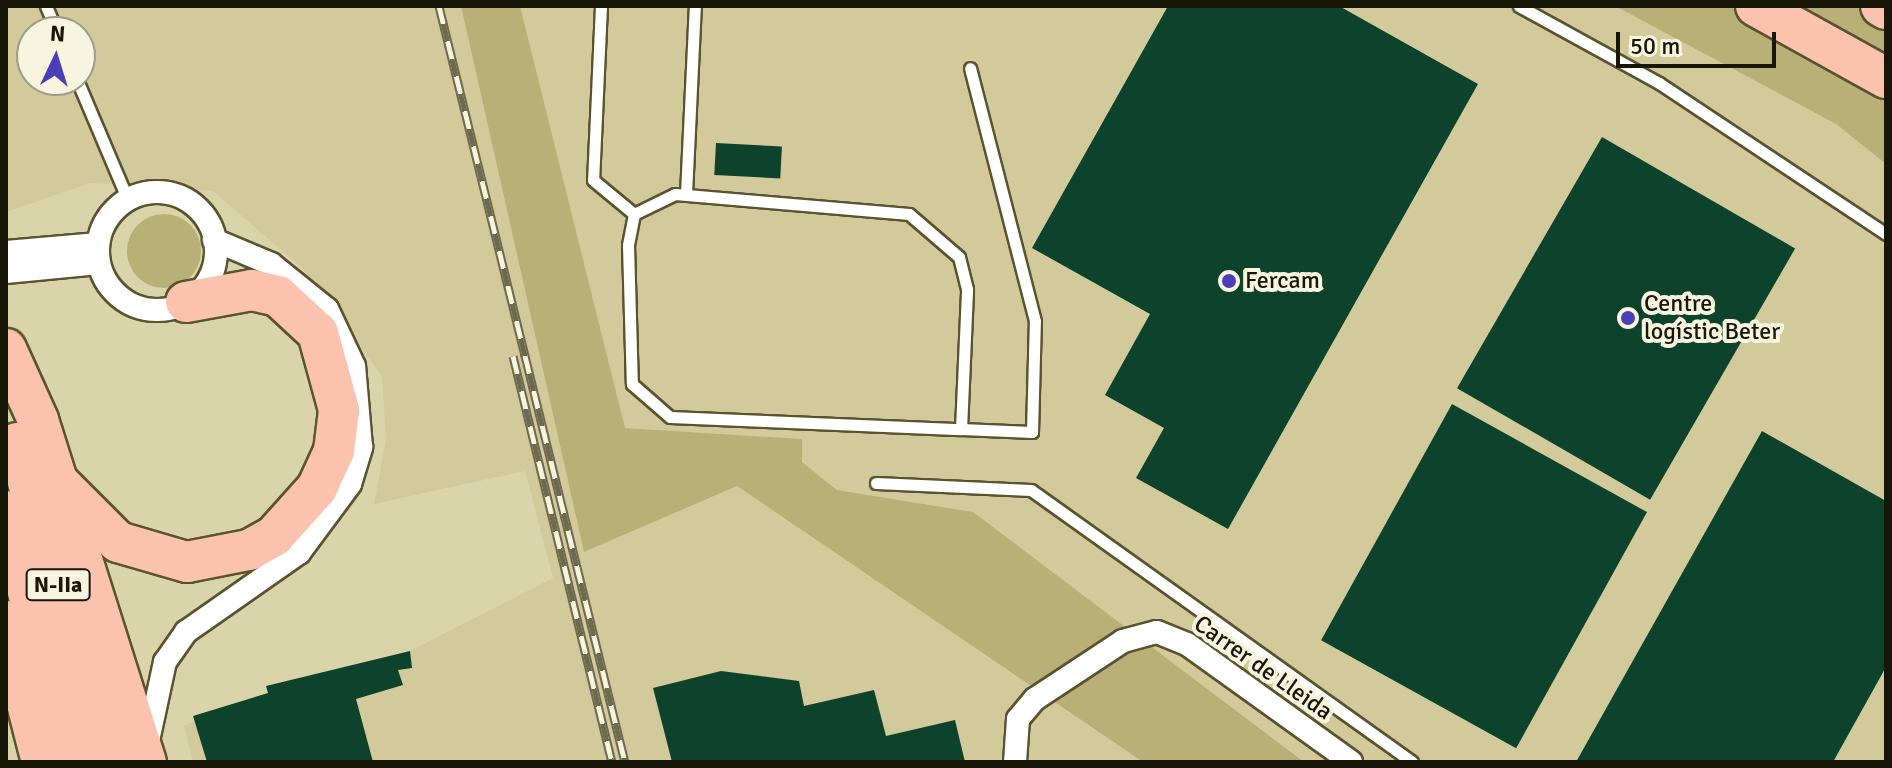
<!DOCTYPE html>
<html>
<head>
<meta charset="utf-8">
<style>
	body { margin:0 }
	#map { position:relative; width:1892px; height:768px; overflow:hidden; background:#dad4ab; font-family:Signika,sans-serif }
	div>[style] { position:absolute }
	.built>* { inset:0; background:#d2ca9a }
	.green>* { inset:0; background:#b8b077 }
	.round { border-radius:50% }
	.building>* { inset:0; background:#0d432c; transform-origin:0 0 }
	.roads { filter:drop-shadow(2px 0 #59532f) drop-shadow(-2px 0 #59532f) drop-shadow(0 2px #59532f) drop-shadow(0 -2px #59532f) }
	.lane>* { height:11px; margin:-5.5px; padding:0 5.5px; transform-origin:5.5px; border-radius:5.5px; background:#fff }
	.street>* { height:22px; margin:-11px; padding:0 11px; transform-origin:11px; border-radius:11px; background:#fff }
	.street>.ring { margin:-11px; padding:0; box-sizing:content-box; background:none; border:22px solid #fff; border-radius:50% }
	.highway>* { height:40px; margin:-20px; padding:0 20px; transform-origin:20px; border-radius:20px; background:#fbc2ae }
	.rail>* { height:9px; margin-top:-4.5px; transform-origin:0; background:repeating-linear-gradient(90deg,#f7f4e0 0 18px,#6e6a4f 0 36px); box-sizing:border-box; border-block:2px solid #6e6a4f }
	.dots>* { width:22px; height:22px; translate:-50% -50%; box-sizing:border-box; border:4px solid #f7f4e0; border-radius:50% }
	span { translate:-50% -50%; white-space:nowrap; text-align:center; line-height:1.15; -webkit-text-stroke:8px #f7f4e0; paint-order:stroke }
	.shield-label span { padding:2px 6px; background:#f7f4e0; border:2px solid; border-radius:6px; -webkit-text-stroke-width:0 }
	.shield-label { font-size:22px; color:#181607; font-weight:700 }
	.poi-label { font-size:24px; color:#181607 }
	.left { translate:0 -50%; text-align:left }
	.street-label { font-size:24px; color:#181607 }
	.frame { position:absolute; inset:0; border:8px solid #181607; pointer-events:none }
	.north { position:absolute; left:16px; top:16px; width:80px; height:80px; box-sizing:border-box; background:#f7f4e0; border:2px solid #9e9b89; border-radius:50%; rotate:4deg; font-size:22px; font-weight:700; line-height:32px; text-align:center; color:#181607 }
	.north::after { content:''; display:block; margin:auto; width:28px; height:36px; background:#4a3fb5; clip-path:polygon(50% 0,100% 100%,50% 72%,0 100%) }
	.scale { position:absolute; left:1616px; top:32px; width:160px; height:36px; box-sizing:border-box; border:4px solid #181607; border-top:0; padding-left:10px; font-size:24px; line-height:28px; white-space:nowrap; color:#181607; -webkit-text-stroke:6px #f7f4e0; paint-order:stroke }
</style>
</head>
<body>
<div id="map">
	<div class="built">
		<i style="clip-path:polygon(evenodd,6px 6px,461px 6px,584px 552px,737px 486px,1143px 762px,193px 762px,184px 725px,412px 650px,553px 578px,525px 471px,374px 504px,386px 440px,382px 376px,302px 268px,213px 191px,90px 183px,6px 212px,6px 6px,32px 32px,80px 32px,80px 80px,32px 80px,32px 32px)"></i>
		<i style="clip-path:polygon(520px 6px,1615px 6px,1836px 124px,1886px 164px,1886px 762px,1304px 762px,973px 512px,837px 490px,802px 462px,802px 439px,625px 428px)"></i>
	</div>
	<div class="green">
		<i style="clip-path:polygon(461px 6px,520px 6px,625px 428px,802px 439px,802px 462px,837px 490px,973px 512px,1304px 762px,1143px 762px,737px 486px,584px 552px)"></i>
		<i style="clip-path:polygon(1615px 6px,1886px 6px,1886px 164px,1836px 124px)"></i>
		<i class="round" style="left:127px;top:214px;width:74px;height:74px"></i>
	</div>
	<div class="building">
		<i style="clip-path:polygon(1168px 6px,1339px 6px,1478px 84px,1228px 529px,1136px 478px,1164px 428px,1105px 395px,1150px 314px,1032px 248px)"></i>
		<i style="left:1602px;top:137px;width:223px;height:290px;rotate:30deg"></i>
		<i style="left:716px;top:143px;width:66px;height:32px;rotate:3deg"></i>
		<i style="left:1452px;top:404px;width:223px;height:270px;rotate:29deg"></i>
		<i style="clip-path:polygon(1762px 431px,1886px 501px,1886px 667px,1833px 762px,1576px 762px)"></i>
		<i style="clip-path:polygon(410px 651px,412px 668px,398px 670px,403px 685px,356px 699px,373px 762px,207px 762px,193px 716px,268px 693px,266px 686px)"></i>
		<i style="clip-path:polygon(721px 671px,799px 681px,804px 706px,874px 690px,886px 736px,955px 720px,965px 762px,672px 762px,653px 688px)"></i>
	</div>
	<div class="roads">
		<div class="lane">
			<i style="left:46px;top:6px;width:28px;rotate:67deg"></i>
			<i style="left:601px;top:6px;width:174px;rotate:92.6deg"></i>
			<i style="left:593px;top:180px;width:53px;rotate:39.7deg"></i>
			<i style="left:1519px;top:6px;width:160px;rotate:28.8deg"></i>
			<i style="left:1659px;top:83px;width:273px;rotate:33.6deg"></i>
			<i style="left:77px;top:80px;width:130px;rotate:67deg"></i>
			<i style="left:686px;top:194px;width:188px;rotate:-87.3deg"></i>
			<i style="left:961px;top:429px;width:140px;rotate:-87.5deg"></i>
			<i style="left:967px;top:289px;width:33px;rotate:-104deg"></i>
			<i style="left:959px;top:257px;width:66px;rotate:-139.3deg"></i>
			<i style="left:909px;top:214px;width:235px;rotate:-175.1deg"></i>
			<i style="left:675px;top:194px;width:46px;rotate:154deg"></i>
			<i style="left:634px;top:214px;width:32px;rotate:101deg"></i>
			<i style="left:628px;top:245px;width:139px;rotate:88.4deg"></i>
			<i style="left:632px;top:384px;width:50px;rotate:41deg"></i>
			<i style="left:670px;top:417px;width:291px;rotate:2.4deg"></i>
			<i style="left:961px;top:429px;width:71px;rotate:2.4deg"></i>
			<i style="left:1032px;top:432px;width:111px;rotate:-88.5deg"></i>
			<i style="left:1035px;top:321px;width:261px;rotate:-104.4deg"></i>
			<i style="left:876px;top:483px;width:155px;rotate:2.6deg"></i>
			<i style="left:1031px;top:490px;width:468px;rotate:35.5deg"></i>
		</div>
		<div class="street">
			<i class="ring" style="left:98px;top:192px;width:96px;height:96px"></i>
			<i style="left:6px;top:252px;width:92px;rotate:-5deg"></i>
			<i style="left:6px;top:272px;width:93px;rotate:-5.5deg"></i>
			<i style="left:148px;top:741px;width:81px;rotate:-77.9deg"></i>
			<i style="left:165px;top:662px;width:37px;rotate:-55deg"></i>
			<i style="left:186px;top:632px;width:138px;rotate:-35deg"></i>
			<i style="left:299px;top:553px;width:86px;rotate:-53.5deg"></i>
			<i style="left:350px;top:484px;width:39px;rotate:-73deg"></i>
			<i style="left:361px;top:447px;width:81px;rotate:-94.9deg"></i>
			<i style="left:354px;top:366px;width:63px;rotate:-115.3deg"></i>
			<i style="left:327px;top:309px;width:72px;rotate:-141.2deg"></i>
			<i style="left:271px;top:264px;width:62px;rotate:-157.2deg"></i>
			<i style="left:1015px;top:762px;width:43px;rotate:-86deg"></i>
			<i style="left:1018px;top:719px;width:26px;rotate:-50deg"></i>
			<i style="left:1035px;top:699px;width:105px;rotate:-33.4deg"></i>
			<i style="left:1123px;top:641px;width:35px;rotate:-15deg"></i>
			<i style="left:1157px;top:632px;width:32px;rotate:22deg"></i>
			<i style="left:1187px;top:644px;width:202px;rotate:35.7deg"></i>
		</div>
		<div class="highway">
			<i style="left:1756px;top:6px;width:149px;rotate:29deg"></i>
			<i style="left:1881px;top:6px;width:6px;rotate:31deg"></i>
			<i style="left:6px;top:349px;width:78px;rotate:65.7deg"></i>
			<i style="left:38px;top:420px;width:359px;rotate:72.5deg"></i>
			<i style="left:17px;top:443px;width:331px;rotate:74.2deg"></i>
			<i style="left:59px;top:483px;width:83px;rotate:45deg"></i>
			<i style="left:118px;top:542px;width:72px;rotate:16.2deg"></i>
			<i style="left:187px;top:562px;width:63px;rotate:-11deg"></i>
			<i style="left:249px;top:550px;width:29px;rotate:-29deg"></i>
			<i style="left:274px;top:536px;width:64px;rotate:-48.1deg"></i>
			<i style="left:317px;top:488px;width:41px;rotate:-65.3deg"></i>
			<i style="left:334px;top:451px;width:41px;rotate:-83deg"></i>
			<i style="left:339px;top:410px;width:80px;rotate:-105.3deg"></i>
			<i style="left:318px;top:333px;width:54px;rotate:-137.2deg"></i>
			<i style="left:278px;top:296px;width:27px;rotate:-167deg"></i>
			<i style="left:252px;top:290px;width:67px;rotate:169.7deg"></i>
			<i style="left:6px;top:511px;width:260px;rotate:74.8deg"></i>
			<i style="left:6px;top:621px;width:146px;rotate:75.7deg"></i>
		</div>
	</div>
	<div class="rail">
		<i style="left:439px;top:6px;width:779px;rotate:76.18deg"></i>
		<i style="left:513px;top:356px;width:418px;rotate:76.3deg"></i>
	</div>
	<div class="dots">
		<i style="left:1229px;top:281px;background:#4a3fb5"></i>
		<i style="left:1628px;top:318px;background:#4a3fb5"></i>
	</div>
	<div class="shield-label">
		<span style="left:58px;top:585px">N-IIa</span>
	</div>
	<div class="poi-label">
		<span class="left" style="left:1245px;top:281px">Fercam</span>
		<span class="left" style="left:1644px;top:318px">Centre<br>logístic Beter</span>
	</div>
	<div class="street-label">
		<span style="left:1263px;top:668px;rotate:35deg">Carrer de Lleida</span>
	</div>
	<div class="frame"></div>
	<div class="north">N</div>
	<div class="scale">50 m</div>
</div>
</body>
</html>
